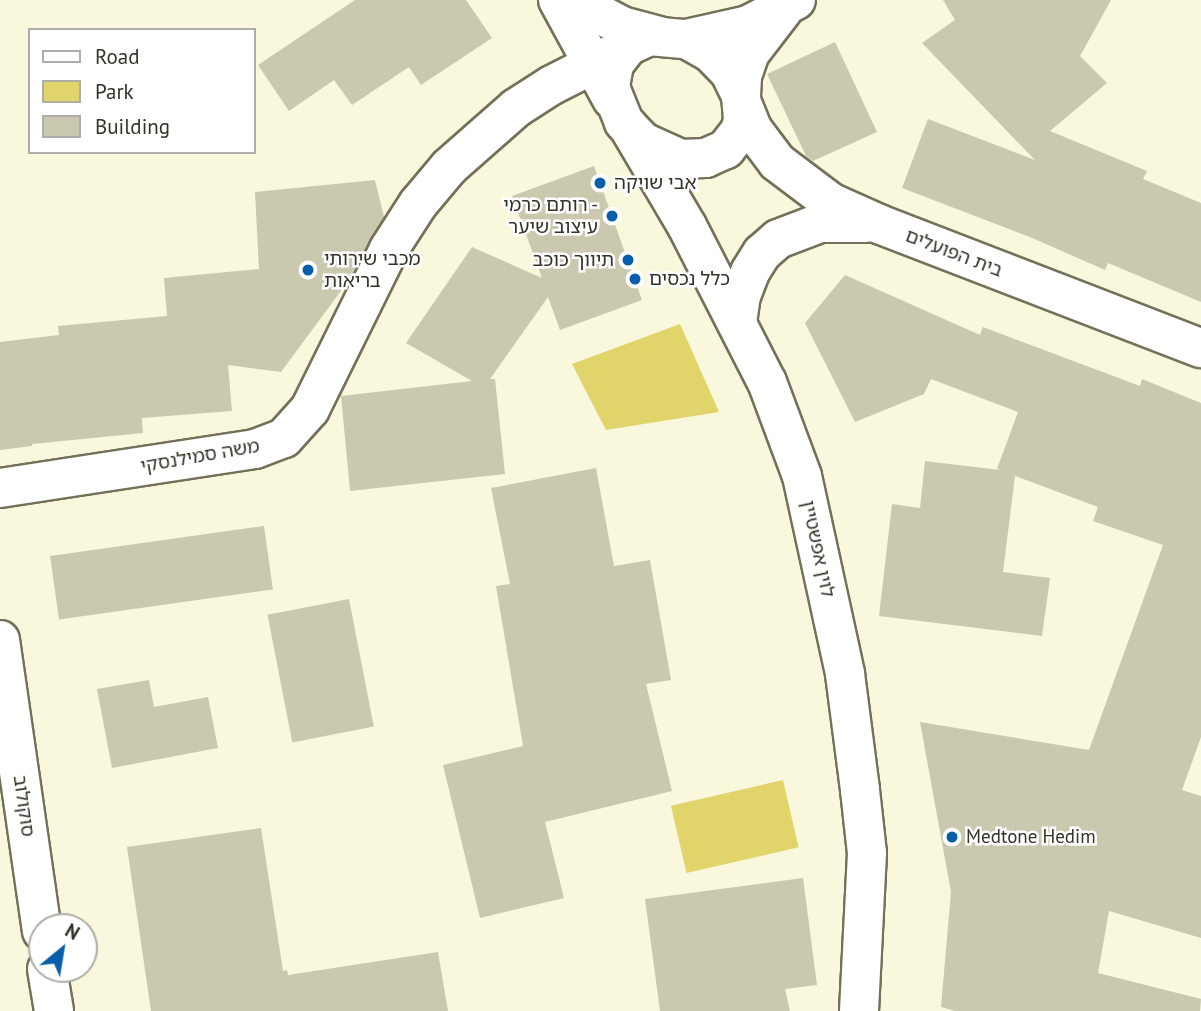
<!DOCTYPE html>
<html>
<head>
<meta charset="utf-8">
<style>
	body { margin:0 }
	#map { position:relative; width:1201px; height:1011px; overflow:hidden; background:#f9f7dc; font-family:"PT Sans","Noto Sans Hebrew",sans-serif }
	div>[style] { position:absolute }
	.green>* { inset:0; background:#e0d46b; transform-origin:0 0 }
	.building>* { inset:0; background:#cac8ae; transform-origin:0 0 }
	.roads { filter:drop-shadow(2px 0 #73715a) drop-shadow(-2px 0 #73715a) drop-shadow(0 2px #73715a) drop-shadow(0 -2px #73715a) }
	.minor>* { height:38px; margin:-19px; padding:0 19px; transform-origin:19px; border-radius:19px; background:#fff }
	.tertiary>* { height:38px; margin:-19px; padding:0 19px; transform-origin:19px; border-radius:19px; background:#fff }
	.dots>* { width:19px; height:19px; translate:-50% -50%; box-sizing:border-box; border:4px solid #fff; border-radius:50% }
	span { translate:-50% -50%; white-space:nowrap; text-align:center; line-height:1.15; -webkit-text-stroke:5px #fff; paint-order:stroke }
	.poi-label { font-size:19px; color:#343328 }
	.left { translate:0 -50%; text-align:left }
	.right { translate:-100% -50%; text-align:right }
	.street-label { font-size:19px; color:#343328 }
	.legend { position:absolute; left:28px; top:28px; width:228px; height:126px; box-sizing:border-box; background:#fff; border:2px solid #aeada9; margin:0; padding:9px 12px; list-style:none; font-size:21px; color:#343328 }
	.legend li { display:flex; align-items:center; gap:14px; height:35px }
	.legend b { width:35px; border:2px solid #aeada9 }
	.north { position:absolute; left:28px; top:913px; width:70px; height:70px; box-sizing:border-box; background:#fff; border:2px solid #aeada9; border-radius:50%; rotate:30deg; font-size:19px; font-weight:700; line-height:28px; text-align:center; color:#343328 }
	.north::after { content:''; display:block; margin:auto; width:24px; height:32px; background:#095eac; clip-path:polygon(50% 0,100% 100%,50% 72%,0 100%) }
</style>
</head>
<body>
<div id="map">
	<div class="green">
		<i style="clip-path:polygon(680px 324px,719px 412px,606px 430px,572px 364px)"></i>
		<i style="left:783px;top:780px;width:69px;height:115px;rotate:77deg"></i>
	</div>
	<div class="building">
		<i style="clip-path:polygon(355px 0,466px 0,492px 38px,421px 85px,409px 67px,352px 105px,334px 80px,289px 111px,258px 65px)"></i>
		<i style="clip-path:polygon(943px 0,1111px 0,1080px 56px,1107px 83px,1050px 131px,1147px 171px,1143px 179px,1201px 203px,1201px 302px,1108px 263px,1105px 270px,1030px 237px,902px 188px,928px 119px,1035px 160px,922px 43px,955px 20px)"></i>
		<i style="clip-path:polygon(835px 42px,877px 132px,813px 161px,806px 156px,767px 74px)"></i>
		<i style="clip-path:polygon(594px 166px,642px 300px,560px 330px,548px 297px,490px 379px,495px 379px,505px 474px,350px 491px,341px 396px,472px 381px,406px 343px,472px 247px,542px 278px,512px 196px)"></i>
		<i style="clip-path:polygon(375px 180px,384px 217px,349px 280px,281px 372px,228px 365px,232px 411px,142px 418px,143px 433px,32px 444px,32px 446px,0 450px,0 342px,59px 335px,58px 326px,167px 316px,164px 278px,259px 269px,255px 192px)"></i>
		<i style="clip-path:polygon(845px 275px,980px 335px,983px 327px,1140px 386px,1142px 379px,1201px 403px,1201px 737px,1182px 790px,1201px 796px,1201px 938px,1109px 911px,1098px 973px,1201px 999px,1200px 1011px,955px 1011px,941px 1007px,951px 892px,920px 722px,1089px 750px,1163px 545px,1093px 521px,1098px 507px,1015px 476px,1003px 572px,1050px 578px,1042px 636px,879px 616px,892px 504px,920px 508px,925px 461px,1000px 470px,997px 469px,1018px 412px,931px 379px,924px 394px,855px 422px,805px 323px)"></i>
		<i style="clip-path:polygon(596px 468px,614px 566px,650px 560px,671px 680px,646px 684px,672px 791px,545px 822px,564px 898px,480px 918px,443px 765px,523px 746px,496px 586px,510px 584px,491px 488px)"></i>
		<i style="left:264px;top:526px;width:64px;height:216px;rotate:82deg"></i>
		<i style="left:349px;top:599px;width:130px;height:83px;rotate:79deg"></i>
		<i style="clip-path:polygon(149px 680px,154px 707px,208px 697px,218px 748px,112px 768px,97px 689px)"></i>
		<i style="clip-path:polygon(261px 828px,283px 971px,287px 970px,288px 975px,438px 952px,448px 1011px,151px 1011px,127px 847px)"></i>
		<i style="clip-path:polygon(803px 878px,817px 985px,785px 989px,790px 1011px,660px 1011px,645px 899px)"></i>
	</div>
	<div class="roads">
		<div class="minor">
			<i style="left:686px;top:39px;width:64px;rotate:-12.7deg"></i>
			<i style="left:748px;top:25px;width:54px;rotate:-27.5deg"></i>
			<i style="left:741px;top:96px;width:20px;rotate:-87deg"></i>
			<i style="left:742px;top:76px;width:24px;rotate:-71deg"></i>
			<i style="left:750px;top:53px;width:54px;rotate:-52.5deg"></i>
			<i style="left:0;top:488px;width:258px;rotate:-8.7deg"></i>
			<i style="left:255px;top:449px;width:31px;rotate:-21deg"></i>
			<i style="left:284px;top:438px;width:39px;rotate:-48deg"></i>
			<i style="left:310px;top:409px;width:178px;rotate:-63.7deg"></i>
			<i style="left:389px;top:249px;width:54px;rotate:-57.2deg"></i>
			<i style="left:418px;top:204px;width:48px;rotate:-50deg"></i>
			<i style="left:449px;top:167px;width:89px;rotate:-41.4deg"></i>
			<i style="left:516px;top:108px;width:43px;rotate:-32.6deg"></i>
			<i style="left:552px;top:85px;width:80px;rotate:-26.9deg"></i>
			<i style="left:0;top:640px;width:294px;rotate:81.8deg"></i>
			<i style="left:47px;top:969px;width:43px;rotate:80.5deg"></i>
		</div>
		<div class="tertiary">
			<i style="left:558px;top:0;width:113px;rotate:61.4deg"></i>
			<i style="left:573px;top:0;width:55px;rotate:28deg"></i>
			<i style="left:622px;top:26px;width:39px;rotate:15deg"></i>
			<i style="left:649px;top:36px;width:37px;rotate:5deg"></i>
			<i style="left:686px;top:39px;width:29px;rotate:29deg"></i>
			<i style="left:711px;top:53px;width:28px;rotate:46deg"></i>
			<i style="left:730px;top:73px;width:25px;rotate:64deg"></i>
			<i style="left:741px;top:96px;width:24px;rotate:85deg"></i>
			<i style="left:743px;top:120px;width:11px;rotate:105deg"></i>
			<i style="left:740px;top:131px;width:23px;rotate:128deg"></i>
			<i style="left:726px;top:149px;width:22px;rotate:156deg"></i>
			<i style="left:706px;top:158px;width:25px;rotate:178deg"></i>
			<i style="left:681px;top:159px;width:42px;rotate:-155.9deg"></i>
			<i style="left:643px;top:142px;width:28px;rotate:-134deg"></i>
			<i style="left:624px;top:122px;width:38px;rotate:-112deg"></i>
			<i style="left:610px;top:87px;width:23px;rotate:-80deg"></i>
			<i style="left:614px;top:64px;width:23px;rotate:-52deg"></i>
			<i style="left:628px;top:46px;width:23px;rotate:-25deg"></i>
			<i style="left:744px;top:108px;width:24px;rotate:68deg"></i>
			<i style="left:753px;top:130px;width:40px;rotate:53deg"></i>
			<i style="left:777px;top:162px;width:66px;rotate:37deg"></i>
			<i style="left:830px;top:202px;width:54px;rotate:24.2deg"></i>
			<i style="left:879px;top:224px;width:345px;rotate:21.1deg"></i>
			<i style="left:628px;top:126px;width:116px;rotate:59.5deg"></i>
			<i style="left:687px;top:226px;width:175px;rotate:62.9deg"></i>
			<i style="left:767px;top:382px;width:100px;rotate:69.6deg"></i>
			<i style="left:802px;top:476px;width:203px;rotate:77.7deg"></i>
			<i style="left:845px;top:674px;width:117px;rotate:82.6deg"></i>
			<i style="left:860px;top:790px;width:63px;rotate:83.7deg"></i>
			<i style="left:867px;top:853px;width:158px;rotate:92.9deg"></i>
			<i style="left:737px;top:323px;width:27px;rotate:-82deg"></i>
			<i style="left:741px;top:296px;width:26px;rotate:-69deg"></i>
			<i style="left:750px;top:272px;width:22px;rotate:-58deg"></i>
			<i style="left:762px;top:253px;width:21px;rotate:-41deg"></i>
			<i style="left:778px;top:239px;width:45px;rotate:-20.9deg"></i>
			<i style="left:820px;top:223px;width:46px"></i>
		</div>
	</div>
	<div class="dots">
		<i style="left:600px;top:183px;background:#095eac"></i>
		<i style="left:612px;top:216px;background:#095eac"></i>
		<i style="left:628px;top:260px;background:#095eac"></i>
		<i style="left:308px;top:270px;background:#095eac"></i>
		<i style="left:635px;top:279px;background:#095eac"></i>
		<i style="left:952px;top:837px;background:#095eac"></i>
	</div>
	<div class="poi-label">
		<span class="left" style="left:614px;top:183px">אבי שויקה</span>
		<span class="right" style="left:598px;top:216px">רותם כרמי -<br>עיצוב שיער</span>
		<span class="left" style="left:324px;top:270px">מכבי שירותי<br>בריאות</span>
		<span class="right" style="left:614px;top:260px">תיווך כוכב</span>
		<span class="left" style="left:649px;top:279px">כלל נכסים</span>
		<span class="left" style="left:966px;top:837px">Medtone Hedim</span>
	</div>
	<div class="street-label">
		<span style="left:954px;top:253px;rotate:21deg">בית הפועלים</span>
		<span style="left:200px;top:456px;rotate:-10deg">משה סמילנסקי</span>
		<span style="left:818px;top:549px;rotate:78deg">לוין אפשטיין</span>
		<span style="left:24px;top:806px;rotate:82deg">סוקולוב</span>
	</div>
	<ul class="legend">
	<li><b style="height:9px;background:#fff"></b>Road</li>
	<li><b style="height:19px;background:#e0d46b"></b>Park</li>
	<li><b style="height:19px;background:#cac8ae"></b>Building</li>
	</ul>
	<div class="north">N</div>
</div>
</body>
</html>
